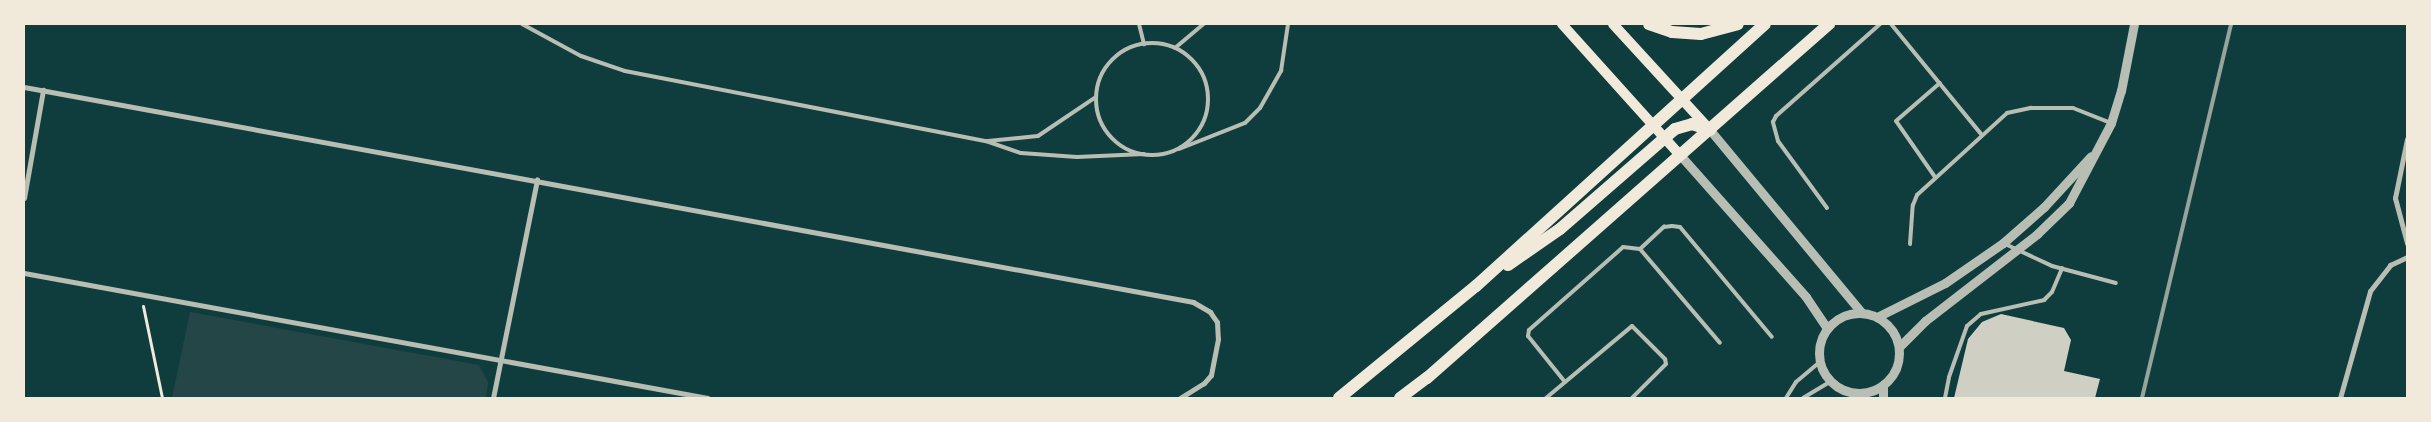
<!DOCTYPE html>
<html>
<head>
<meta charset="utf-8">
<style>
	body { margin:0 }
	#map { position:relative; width:2431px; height:422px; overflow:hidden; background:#0f3d3e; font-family:"Golos Text",sans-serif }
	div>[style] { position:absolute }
	.green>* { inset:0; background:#244646 }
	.building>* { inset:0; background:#cfcfc3 }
	.path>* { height:3px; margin:-1.5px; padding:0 1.5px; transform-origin:1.5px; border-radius:1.5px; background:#f1e9da }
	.service>* { height:4px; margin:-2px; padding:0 2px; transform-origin:2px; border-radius:2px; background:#b8beb3 }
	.service>.ring { margin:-2px; padding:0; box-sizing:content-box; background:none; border:4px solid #b8beb3; border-radius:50% }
	.minor>* { height:5px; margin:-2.5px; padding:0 2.5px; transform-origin:2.5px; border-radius:2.5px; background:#b8beb3 }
	.tertiary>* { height:9px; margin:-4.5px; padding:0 4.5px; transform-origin:4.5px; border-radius:4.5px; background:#b8beb3 }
	.tertiary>.ring { margin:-4.5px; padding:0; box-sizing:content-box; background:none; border:9px solid #b8beb3; border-radius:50% }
	.secondary>* { height:10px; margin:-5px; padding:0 5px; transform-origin:5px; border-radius:5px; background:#f1e9da }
	.primary>* { height:12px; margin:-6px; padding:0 6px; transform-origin:6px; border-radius:6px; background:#f1e9da }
	.rail>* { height:4px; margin:-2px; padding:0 2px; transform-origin:2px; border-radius:2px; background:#97a49c }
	span { translate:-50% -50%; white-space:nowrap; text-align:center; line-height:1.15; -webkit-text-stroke:4.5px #f1e9da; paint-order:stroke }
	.frame { position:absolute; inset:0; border:25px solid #f1e9da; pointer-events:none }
</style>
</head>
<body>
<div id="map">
	<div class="green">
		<i style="clip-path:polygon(190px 312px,479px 365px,488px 382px,486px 398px,172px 398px)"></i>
	</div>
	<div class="building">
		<i style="clip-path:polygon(2001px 314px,2064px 328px,2071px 340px,2064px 371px,2100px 379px,2095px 398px,1954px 398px,1968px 339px,1982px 322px)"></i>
	</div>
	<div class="path">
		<i style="left:143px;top:306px;width:94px;rotate:78.3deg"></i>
	</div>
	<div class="service">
		<i style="left:522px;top:24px;width:67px;rotate:28.5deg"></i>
		<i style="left:581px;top:56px;width:46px;rotate:18.8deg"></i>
		<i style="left:625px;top:71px;width:368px;rotate:11deg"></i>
		<i style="left:986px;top:141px;width:37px;rotate:19deg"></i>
		<i style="left:1021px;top:153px;width:56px;rotate:4.1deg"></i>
		<i style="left:1077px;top:157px;width:67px;rotate:-2.6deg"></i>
		<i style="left:1139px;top:24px;width:21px;rotate:76deg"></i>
		<i style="left:1891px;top:24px;width:142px;rotate:50.7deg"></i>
		<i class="ring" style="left:1096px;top:43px;width:108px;height:108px"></i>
		<i style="left:1175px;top:48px;width:38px;rotate:-40deg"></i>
		<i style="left:988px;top:141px;width:50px;rotate:-5.7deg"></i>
		<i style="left:1038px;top:136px;width:70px;rotate:-33.9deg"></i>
		<i style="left:1179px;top:149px;width:71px;rotate:-21.5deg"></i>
		<i style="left:1245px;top:123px;width:21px;rotate:-45deg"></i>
		<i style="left:1260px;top:108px;width:43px;rotate:-60.4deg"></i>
		<i style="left:1281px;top:71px;width:48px;rotate:-81.5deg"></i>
		<i style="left:1935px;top:177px;width:68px;rotate:-124.9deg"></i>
		<i style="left:1896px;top:121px;width:58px;rotate:-40.8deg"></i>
		<i style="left:1827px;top:208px;width:83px;rotate:-126.2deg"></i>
		<i style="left:1778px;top:141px;width:20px;rotate:-105deg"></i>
		<i style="left:1773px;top:122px;width:7px;rotate:-63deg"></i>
		<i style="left:1776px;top:116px;width:139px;rotate:-41.5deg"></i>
		<i style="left:2003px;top:243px;width:54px;rotate:25.1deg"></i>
		<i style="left:2052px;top:266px;width:66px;rotate:14.9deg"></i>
		<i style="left:1910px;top:244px;width:39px;rotate:-86deg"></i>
		<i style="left:1913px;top:205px;width:11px;rotate:-68deg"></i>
		<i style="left:1917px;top:195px;width:122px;rotate:-42.3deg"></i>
		<i style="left:2007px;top:113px;width:25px;rotate:-12deg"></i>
		<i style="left:2031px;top:108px;width:42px"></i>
		<i style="left:2073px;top:108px;width:41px;rotate:21.5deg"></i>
		<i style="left:1640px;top:249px;width:123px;rotate:49.6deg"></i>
		<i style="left:1565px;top:382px;width:59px;rotate:-128.8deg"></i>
		<i style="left:1528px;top:336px;width:6px;rotate:-81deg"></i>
		<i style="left:1529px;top:330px;width:125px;rotate:-41.4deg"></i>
		<i style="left:1623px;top:247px;width:17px;rotate:7deg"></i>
		<i style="left:1640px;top:249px;width:33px;rotate:-43deg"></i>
		<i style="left:1664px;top:227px;width:8px;rotate:-7deg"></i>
		<i style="left:1672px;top:226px;width:8px;rotate:7deg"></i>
		<i style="left:1680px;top:227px;width:143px;rotate:50.1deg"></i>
		<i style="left:1546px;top:398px;width:112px;rotate:-39.9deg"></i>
		<i style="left:1632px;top:326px;width:47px;rotate:45deg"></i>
		<i style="left:1665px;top:359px;width:5px;rotate:79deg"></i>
		<i style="left:1666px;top:364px;width:48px;rotate:135deg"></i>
		<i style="left:1786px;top:398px;width:19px;rotate:-58deg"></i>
		<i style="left:1796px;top:382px;width:31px;rotate:-40deg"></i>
		<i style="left:1803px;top:398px;width:33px;rotate:-31deg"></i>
		<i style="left:1945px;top:398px;width:21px;rotate:-79deg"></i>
		<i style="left:1949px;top:377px;width:54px;rotate:-70.6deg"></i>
		<i style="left:1967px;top:326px;width:18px;rotate:-41deg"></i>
		<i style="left:1981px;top:314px;width:65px;rotate:-12.5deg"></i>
		<i style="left:2044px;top:300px;width:11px;rotate:-45deg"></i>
		<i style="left:2052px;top:292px;width:26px;rotate:-67deg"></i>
	</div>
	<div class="minor">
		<i style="left:24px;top:87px;width:1189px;rotate:10.42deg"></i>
		<i style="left:1193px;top:302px;width:20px;rotate:30deg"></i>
		<i style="left:1210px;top:312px;width:12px;rotate:55deg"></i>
		<i style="left:1217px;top:322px;width:17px;rotate:87deg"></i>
		<i style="left:1218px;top:339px;width:37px;rotate:101deg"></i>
		<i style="left:1211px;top:375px;width:11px;rotate:131deg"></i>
		<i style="left:1204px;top:383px;width:28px;rotate:148deg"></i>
		<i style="left:2407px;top:139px;width:60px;rotate:101.5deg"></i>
		<i style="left:2395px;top:198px;width:47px;rotate:75.1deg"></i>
		<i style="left:24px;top:198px;width:110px;rotate:-80deg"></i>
		<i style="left:24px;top:273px;width:695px;rotate:10.36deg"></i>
		<i style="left:493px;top:398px;width:223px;rotate:-78.6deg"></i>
		<i style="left:2340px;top:398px;width:111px;rotate:-74.3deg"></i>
		<i style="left:2370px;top:291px;width:33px;rotate:-52deg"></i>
		<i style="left:2390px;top:265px;width:19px;rotate:-25deg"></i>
	</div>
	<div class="tertiary">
		<i style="left:1710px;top:130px;width:238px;rotate:50.3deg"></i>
		<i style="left:1680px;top:155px;width:190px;rotate:48.4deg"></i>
		<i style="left:1806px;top:297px;width:37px;rotate:56deg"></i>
		<i class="ring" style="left:1819px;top:313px;width:71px;height:71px"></i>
		<i style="left:1877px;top:317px;width:76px;rotate:-26.6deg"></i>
		<i style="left:1945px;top:283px;width:70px;rotate:-34.6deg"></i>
		<i style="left:2003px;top:243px;width:55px;rotate:-41.3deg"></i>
		<i style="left:2044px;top:207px;width:69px;rotate:-47.3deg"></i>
		<i style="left:1899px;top:347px;width:37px;rotate:-45deg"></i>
		<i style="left:1925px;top:321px;width:142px;rotate:-37.8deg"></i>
		<i style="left:2037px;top:234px;width:45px;rotate:-44.1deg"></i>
		<i style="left:2069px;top:203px;width:90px;rotate:-62.3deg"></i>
		<i style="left:2111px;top:123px;width:34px;rotate:-73deg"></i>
		<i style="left:2121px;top:91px;width:68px;rotate:-79deg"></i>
		<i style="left:1883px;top:385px;width:13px;rotate:90deg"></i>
	</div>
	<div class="secondary">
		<i style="left:1562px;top:24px;width:176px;rotate:48deg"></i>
		<i style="left:1613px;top:24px;width:144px;rotate:47.5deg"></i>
	</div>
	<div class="primary">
		<i style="left:1649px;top:24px;width:24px;rotate:19deg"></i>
		<i style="left:1672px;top:32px;width:29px;rotate:4deg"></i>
		<i style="left:1701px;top:34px;width:38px;rotate:-15deg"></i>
		<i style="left:1508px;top:265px;width:63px;rotate:-34.7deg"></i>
		<i style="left:1560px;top:229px;width:152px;rotate:-41deg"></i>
		<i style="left:1675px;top:129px;width:18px;rotate:-16deg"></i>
		<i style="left:1692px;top:124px;width:19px;rotate:18deg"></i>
		<i style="left:1339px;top:398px;width:177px;rotate:-39.3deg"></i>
		<i style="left:1476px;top:286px;width:390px;rotate:-42.2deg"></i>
		<i style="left:1400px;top:398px;width:34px;rotate:-37deg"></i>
		<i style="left:1427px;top:378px;width:536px;rotate:-41.37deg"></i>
	</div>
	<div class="rail">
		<i style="left:2142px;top:398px;width:384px;rotate:-76.6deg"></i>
	</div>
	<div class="frame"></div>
</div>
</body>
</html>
